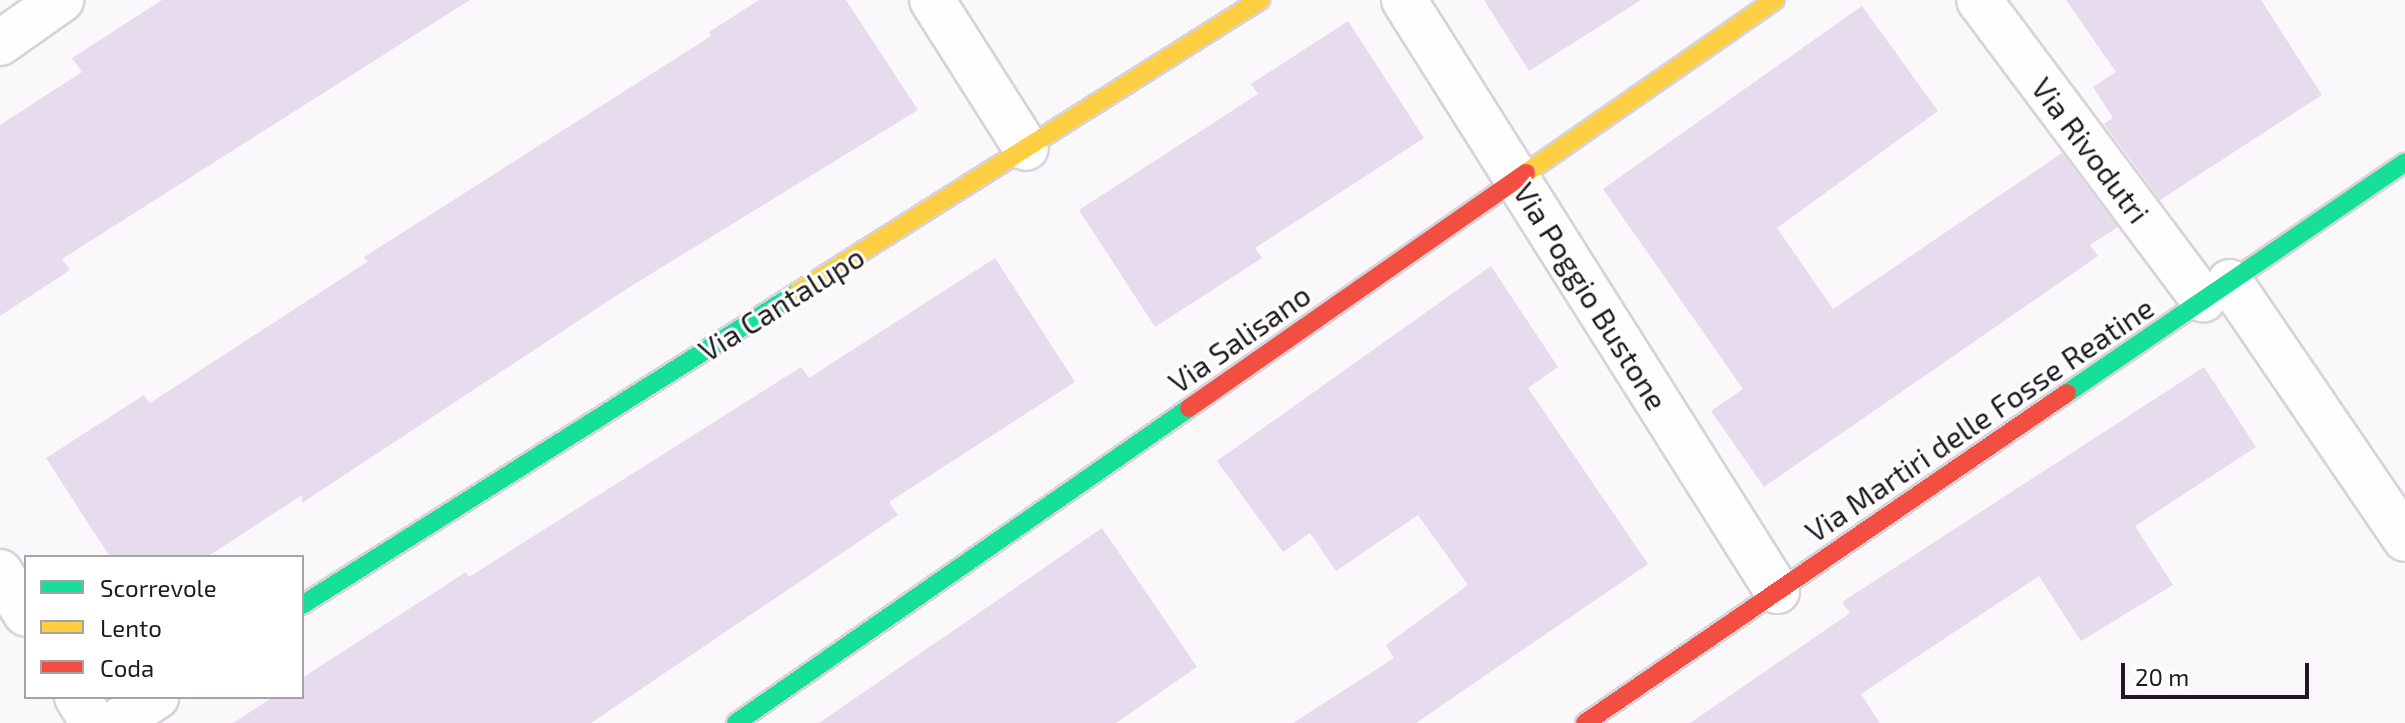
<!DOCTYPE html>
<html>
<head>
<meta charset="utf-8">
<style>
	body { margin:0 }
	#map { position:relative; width:2405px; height:723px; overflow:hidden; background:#faf8fb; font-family:"Exo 2",sans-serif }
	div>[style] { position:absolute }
	.building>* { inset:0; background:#e6dced }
	.roads { filter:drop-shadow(2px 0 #d7d3d9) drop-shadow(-2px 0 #d7d3d9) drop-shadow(0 2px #d7d3d9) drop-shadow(0 -2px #d7d3d9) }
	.street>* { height:44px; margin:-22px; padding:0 22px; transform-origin:22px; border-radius:22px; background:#fefefe }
	.fast>* { height:18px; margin:-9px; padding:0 9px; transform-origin:9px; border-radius:9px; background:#16e098 }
	.slow>* { height:18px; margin:-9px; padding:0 9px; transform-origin:9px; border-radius:9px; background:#ffcf43 }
	.jam>* { height:18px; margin:-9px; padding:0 9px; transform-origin:9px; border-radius:9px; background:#f24e42 }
	span { translate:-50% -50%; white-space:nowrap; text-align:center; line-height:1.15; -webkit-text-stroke:6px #fff; paint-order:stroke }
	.street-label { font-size:30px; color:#1f1a22 }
	.legend { position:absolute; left:24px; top:555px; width:280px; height:144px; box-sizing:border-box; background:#fff; border:2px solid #a5a3a7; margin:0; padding:10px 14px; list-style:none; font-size:24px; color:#1f1a22 }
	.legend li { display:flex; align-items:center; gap:16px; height:40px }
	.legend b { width:40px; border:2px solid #a5a3a7 }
	.scale { position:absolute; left:2121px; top:663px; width:188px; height:36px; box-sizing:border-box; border:4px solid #1f1a22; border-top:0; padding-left:10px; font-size:24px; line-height:28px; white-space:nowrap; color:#1f1a22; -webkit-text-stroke:6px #fff; paint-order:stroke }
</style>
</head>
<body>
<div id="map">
	<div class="building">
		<i style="clip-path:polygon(162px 0,470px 0,62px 259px,70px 270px,0 316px,0 125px,82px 72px,72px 58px)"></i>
		<i style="clip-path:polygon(759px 0,846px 0,918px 110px,628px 288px,302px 503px,302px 495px,207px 557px,110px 557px,46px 458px,144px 395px,150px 403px,367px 262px,364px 257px,711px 36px,709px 32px)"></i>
		<i style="clip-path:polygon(1484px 0,1641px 0,1529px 71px)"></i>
		<i style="clip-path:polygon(2066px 0,2261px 0,2322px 95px,2160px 200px,2104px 124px,2113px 118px,2093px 87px,2116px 72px)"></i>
		<i style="clip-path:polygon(1862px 6px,1938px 111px,1777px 228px,1833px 309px,2062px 153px,2118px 227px,2090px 245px,2098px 256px,1764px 487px,1711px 411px,1743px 389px,1603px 189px)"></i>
		<i style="clip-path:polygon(1348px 21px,1424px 138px,1255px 248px,1262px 258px,1155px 327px,1079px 210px,1258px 94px,1251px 84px)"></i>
		<i style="clip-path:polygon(995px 258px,1075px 382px,889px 502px,898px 515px,591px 723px,233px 723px,273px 697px,302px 697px,302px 678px,466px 572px,469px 577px,801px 367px,809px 378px)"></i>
		<i style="clip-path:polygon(1491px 266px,1558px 367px,1528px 388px,1648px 564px,1416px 723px,1293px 723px,1394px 658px,1386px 645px,1468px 585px,1418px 515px,1336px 571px,1310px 533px,1283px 552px,1217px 461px)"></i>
		<i style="clip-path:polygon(2204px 367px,2256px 447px,2135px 526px,2173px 585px,2081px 641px,2039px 576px,1861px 694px,1880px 723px,1690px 723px,1850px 613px,1842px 602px)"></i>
		<i style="clip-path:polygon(1102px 528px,1197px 667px,1116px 723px,819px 723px)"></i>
	</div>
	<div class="roads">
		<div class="street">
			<i style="left:932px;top:0;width:175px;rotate:57.6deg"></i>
			<i style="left:1404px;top:0;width:699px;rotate:57.74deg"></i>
			<i style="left:1979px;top:0;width:374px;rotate:53.2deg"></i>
			<i style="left:0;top:43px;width:75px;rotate:-35.2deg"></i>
			<i style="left:2230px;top:282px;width:311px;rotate:55.7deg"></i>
			<i style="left:0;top:572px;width:49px;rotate:58.2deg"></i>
			<i style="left:77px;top:697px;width:31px;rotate:58deg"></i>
			<i style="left:115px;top:723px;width:49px;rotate:-32.4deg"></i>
		</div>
		<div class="fast">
			<i style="left:2067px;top:393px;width:409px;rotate:-34.3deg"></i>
			<i style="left:302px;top:605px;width:587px;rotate:-32.25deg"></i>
			<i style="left:736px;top:723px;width:552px;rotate:-34.81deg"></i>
		</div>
		<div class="slow">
			<i style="left:1526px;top:173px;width:303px;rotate:-34.8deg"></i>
			<i style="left:798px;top:292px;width:547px;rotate:-32.29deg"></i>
		</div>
		<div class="jam">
			<i style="left:1189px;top:408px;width:411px;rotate:-34.9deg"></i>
			<i style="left:1585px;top:723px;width:584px;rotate:-34.4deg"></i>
		</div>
	</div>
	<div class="street-label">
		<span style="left:2091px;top:150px;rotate:53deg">Via Rivodutri</span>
		<span style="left:1591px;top:296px;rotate:58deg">Via Poggio Bustone</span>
		<span style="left:781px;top:303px;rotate:-32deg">Via Cantalupo</span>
		<span style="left:1239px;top:338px;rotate:-35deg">Via Salisano</span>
		<span style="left:1979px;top:419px;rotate:-34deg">Via Martiri delle Fosse Reatine</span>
	</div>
	<ul class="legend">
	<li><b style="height:10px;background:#16e098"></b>Scorrevole</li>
	<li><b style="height:10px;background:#ffcf43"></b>Lento</li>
	<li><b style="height:10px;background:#f24e42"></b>Coda</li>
	</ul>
	<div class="scale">20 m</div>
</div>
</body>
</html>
